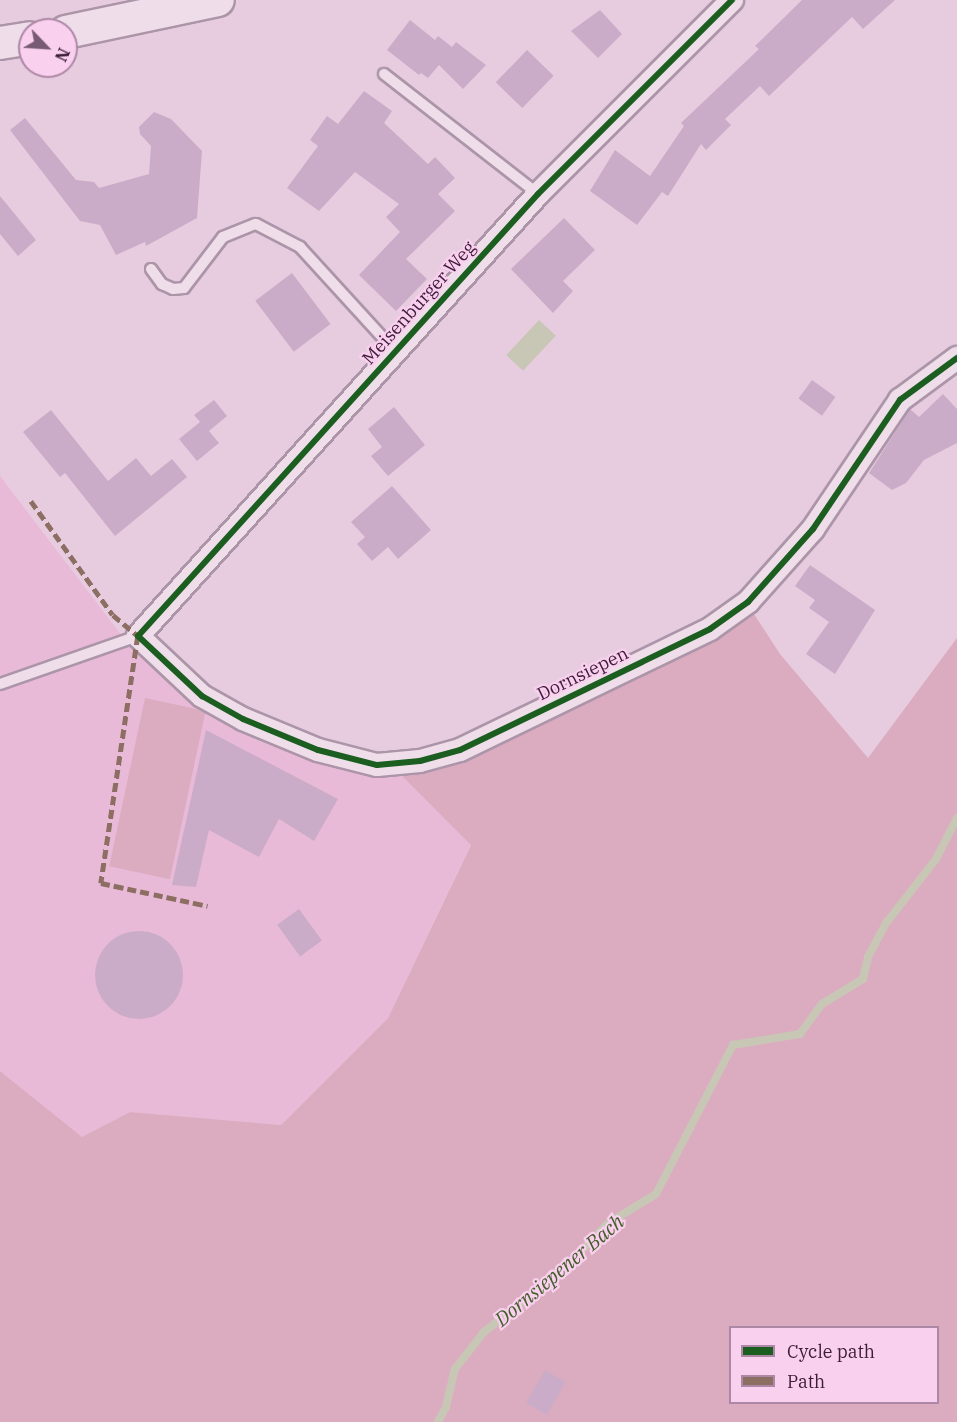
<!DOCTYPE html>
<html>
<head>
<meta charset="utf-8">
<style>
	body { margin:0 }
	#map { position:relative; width:957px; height:1422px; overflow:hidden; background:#e7cce0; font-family:"IBM Plex Serif",serif }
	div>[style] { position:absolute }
	.farmland>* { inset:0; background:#e9bad8 }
	.green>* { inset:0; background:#dbacc0; transform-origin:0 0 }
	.water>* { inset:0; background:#c8c6b5; transform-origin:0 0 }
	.stream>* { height:8px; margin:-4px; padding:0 4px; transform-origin:4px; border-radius:4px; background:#c8c6b5 }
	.building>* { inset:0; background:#cbacc8; transform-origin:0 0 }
	.round { border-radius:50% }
	.roads { filter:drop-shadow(2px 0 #ac95a8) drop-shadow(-2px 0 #ac95a8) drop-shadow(0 2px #ac95a8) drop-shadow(0 -2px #ac95a8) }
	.service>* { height:10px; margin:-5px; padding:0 5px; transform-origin:5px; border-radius:5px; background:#efdeea }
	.minor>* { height:22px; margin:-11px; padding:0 11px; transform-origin:11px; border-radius:11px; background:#efdeea }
	.secondary>* { height:32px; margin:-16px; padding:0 16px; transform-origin:16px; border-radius:16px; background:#efdeea }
	.quiet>* { height:4.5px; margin-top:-2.25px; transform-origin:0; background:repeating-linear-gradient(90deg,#8d6e63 0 9px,transparent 0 13.5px) }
	.cycleway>* { height:6px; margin:-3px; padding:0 3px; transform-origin:3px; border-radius:3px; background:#1b5e20 }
	span { translate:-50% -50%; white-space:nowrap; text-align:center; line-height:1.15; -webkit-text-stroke:4.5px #f9d0ee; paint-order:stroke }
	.street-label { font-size:18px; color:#3c1c3a }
	.water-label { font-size:20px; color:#435e29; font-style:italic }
	.legend { position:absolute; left:729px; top:1326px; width:210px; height:78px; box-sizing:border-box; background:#f9d0ee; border:2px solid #ad88a6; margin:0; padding:8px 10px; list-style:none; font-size:18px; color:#3c1c3a }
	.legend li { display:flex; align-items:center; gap:12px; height:30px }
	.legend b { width:30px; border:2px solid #ad88a6 }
	.north { position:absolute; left:18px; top:18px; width:60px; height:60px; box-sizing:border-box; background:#f9d0ee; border:2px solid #ad88a6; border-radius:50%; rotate:115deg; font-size:16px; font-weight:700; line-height:24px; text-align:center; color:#3c1c3a }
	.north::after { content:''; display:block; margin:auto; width:21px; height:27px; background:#785a74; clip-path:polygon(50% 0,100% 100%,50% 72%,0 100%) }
</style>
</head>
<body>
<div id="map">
	<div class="farmland">
		<i style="clip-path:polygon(0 476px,132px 649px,198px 698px,399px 773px,471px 844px,388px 1018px,281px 1125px,130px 1112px,82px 1138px,0 1071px)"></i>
	</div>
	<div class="green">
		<i style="clip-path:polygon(evenodd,754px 614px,780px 654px,868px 758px,957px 638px,957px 1422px,0 1422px,0 1071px,82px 1137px,130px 1112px,281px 1125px,388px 1018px,471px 845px,399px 773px,467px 761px,754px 614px,730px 1328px,938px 1328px,938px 1402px,730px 1402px,730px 1328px)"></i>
		<i style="left:145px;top:698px;width:62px;height:172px;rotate:12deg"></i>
	</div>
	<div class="water">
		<i style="left:539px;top:320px;width:23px;height:48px;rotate:43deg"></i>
	</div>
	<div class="stream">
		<i style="left:438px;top:1422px;width:17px;rotate:-62deg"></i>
		<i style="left:446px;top:1407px;width:39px;rotate:-77deg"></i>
		<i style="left:455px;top:1369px;width:47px;rotate:-51.9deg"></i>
		<i style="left:484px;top:1332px;width:99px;rotate:-38deg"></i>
		<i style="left:562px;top:1271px;width:65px;rotate:-46.2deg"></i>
		<i style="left:607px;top:1224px;width:57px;rotate:-31.5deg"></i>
		<i style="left:656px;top:1194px;width:168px;rotate:-62.7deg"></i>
		<i style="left:733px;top:1045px;width:68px;rotate:-9.3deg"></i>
		<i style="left:800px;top:1034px;width:37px;rotate:-54deg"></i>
		<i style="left:822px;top:1004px;width:48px;rotate:-31.4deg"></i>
		<i style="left:863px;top:979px;width:23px;rotate:-77deg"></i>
		<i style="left:868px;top:957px;width:40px;rotate:-62deg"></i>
		<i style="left:887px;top:922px;width:80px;rotate:-52.1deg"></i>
		<i style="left:936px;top:859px;width:46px;rotate:-62.9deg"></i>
	</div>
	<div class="building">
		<i style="clip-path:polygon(802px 0,895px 0,863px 29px,852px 17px,769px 96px,760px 86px,725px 119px,731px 125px,706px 150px,701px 144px,668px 196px,662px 192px,637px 225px,590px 191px,615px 150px,650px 176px,684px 126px,681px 123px,759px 49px,755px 46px)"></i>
		<i style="clip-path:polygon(600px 10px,622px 34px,598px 58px,571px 31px)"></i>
		<i style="clip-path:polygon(410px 20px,435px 40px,438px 36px,452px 47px,456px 42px,486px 65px,463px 89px,439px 65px,428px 78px,421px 73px,419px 75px,387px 50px)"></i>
		<i style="left:527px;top:50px;width:37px;height:45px;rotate:44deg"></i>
		<i style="clip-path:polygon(364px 91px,392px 111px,384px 123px,428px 164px,435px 157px,455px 178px,438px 194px,455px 211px,406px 259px,427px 279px,396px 311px,359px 275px,400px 232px,386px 217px,399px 204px,355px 172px,319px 211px,287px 188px,318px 146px,310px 140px,327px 116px,338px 124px)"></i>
		<i style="clip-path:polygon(154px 112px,171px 119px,202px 151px,197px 218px,146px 246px,145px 242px,116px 255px,100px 225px,80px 221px,10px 130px,25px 118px,76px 180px,94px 182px,99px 188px,149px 174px,151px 146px,140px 134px,139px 127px)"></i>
		<i style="clip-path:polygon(0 196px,36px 240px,18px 256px,0 234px)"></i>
		<i style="clip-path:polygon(564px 218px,595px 250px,563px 281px,573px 291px,553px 313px,511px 269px)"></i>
		<i style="left:292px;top:273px;width:64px;height:46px;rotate:53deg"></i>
		<i style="left:812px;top:380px;width:29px;height:23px;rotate:36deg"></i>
		<i style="clip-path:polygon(943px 394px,957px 409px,957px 443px,924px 460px,906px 483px,892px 490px,869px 473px,910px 409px,919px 417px)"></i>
		<i style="clip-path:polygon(214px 400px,227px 416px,209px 431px,219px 443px,197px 461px,179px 439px,200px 422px,194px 415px)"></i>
		<i style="clip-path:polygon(394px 407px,425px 445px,388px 476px,371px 456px,382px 447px,368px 429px)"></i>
		<i style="clip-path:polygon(51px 410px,108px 481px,136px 458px,151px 476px,172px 459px,187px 477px,115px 536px,65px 473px,60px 477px,23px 432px)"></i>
		<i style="clip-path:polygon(392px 486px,431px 530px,398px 559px,388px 547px,372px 561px,357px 544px,365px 537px,351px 522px)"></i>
		<i style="clip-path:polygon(810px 565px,875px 610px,835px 674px,806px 654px,829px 622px,809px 608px,815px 600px,795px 586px)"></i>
		<i style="clip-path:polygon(206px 730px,338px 799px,314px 841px,279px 819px,259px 857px,209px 830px,196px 887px,172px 885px)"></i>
		<i style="left:299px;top:909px;width:39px;height:27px;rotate:54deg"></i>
		<i class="round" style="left:95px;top:931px;width:88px;height:88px"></i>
		<i style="left:545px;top:1370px;width:24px;height:38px;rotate:30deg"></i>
	</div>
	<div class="roads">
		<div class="service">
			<i style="left:384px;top:74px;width:195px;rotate:37.9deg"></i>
			<i style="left:151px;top:269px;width:19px;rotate:54deg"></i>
			<i style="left:162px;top:284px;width:12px;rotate:24deg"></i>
			<i style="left:173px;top:289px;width:11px;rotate:-5deg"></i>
			<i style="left:184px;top:288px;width:64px;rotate:-52.6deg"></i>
			<i style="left:223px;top:237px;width:35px;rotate:-22deg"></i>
			<i style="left:256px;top:224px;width:50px;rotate:27.6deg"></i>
			<i style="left:300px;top:247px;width:142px;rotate:47.6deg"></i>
			<i style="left:0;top:684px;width:146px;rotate:-19.2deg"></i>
		</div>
		<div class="minor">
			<i style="left:732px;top:0;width:274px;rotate:135deg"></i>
			<i style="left:538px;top:194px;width:596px;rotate:132.14deg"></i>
			<i style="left:138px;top:636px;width:88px;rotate:43.2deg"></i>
			<i style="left:202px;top:696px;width:47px;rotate:29.3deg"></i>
			<i style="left:243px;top:719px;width:81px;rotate:22.5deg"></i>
			<i style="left:318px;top:750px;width:61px;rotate:14.3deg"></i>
			<i style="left:377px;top:765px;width:43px;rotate:-5.3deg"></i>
			<i style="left:420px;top:761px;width:41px;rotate:-15.4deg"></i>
			<i style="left:460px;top:750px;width:278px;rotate:-25.8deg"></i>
			<i style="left:710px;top:629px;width:47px;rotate:-35.4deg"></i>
			<i style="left:748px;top:602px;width:98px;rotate:-48.3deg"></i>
			<i style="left:813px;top:529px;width:156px;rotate:-56deg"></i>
			<i style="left:900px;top:400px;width:71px;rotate:-36.4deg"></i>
		</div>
		<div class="secondary">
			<i style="left:66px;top:32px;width:155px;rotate:-11.9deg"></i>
			<i style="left:0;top:43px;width:30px;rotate:-9deg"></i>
		</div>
	</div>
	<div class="quiet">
		<i style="left:31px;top:501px;width:140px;rotate:54.3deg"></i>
		<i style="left:113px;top:615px;width:33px;rotate:40deg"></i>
		<i style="left:138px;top:636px;width:250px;rotate:98.5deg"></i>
		<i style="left:101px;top:883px;width:109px;rotate:12.1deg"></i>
	</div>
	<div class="cycleway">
		<i style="left:732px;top:0;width:274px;rotate:135deg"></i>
		<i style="left:538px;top:194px;width:596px;rotate:132.14deg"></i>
		<i style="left:138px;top:636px;width:88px;rotate:43.2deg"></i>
		<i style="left:202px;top:696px;width:47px;rotate:29.3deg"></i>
		<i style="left:243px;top:719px;width:81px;rotate:22.5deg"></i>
		<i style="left:318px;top:750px;width:61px;rotate:14.3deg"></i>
		<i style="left:377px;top:765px;width:43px;rotate:-5.3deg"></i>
		<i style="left:420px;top:761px;width:41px;rotate:-15.4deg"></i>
		<i style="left:460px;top:750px;width:278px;rotate:-25.8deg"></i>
		<i style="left:710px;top:629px;width:47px;rotate:-35.4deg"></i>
		<i style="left:748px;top:602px;width:98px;rotate:-48.3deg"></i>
		<i style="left:813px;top:529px;width:156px;rotate:-56deg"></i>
		<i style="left:900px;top:400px;width:71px;rotate:-36.4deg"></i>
	</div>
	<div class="street-label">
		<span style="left:419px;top:303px;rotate:-48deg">Meisenburger Weg</span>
		<span style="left:583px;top:674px;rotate:-26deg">Dornsiepen</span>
	</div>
	<div class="water-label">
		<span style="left:559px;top:1270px;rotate:-40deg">Dornsiepener Bach</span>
	</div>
	<ul class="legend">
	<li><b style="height:8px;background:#1b5e20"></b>Cycle path</li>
	<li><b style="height:8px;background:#8d6e63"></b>Path</li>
	</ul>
	<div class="north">N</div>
</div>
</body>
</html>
